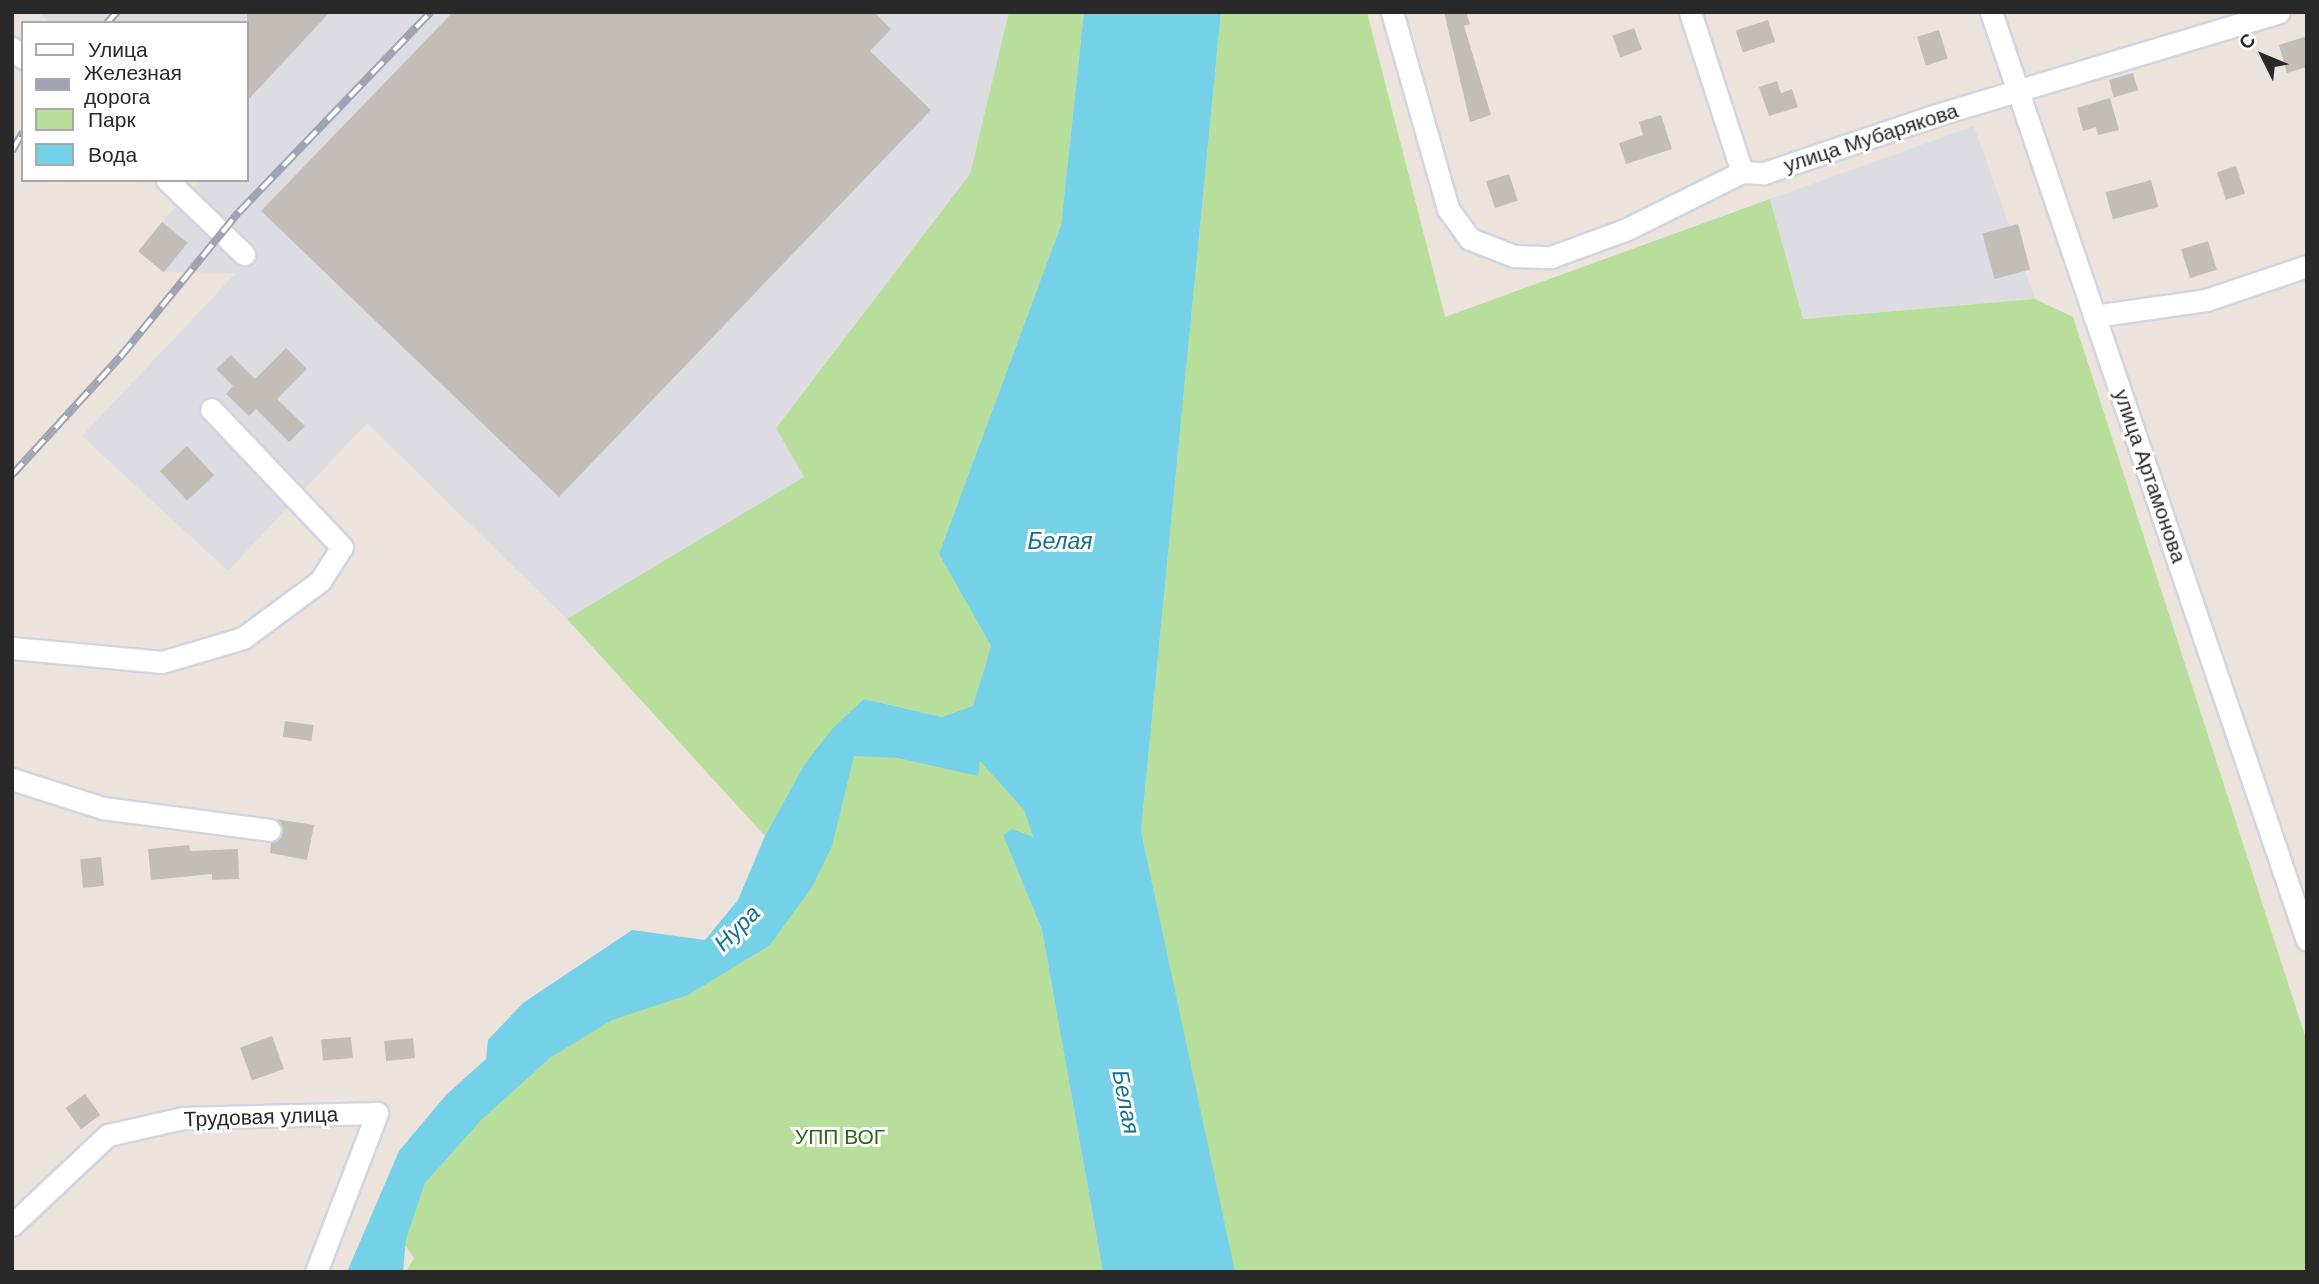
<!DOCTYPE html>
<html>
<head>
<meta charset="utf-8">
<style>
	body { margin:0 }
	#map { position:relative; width:2319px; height:1284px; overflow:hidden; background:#ebe3dc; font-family:Arial,sans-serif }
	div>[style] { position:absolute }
	.industrial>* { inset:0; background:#dedce3 }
	.green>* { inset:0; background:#b7df9b }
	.water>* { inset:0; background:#74d1e8 }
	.building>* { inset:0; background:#c3bdb8; transform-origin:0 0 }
	.roads { filter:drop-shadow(2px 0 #d1d5e1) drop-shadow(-2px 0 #d1d5e1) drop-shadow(0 2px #d1d5e1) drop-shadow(0 -2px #d1d5e1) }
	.minor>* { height:21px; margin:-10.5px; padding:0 10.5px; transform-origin:10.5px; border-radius:10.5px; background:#fff }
	.rail>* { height:8px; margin-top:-4px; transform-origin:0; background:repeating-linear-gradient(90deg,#fff 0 16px,#9fa3b3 0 32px); box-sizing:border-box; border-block:2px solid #9fa3b3 }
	span { translate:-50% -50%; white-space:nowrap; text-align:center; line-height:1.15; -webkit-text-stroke:6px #fff; paint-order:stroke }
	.street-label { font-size:21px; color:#292929 }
	.park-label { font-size:21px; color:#31621e }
	.water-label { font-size:23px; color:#147092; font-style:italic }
	.frame { position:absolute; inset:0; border:14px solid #292929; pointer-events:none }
	.legend { position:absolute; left:21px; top:21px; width:228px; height:161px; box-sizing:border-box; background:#fff; border:2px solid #a9a9a9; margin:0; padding:9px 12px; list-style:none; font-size:21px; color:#292929 }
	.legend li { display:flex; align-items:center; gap:14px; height:35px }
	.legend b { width:35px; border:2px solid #a9a9a9 }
	.north { position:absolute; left:2228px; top:21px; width:70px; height:70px; -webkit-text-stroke:5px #fff; paint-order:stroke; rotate:313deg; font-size:19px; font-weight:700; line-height:28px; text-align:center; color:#292929 }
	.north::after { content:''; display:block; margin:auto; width:24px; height:32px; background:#292929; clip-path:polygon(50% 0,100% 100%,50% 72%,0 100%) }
</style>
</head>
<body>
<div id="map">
	<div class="industrial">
		<i style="clip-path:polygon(39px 12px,1009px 12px,970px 174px,776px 427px,805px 477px,567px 619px,367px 423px,228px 571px,82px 436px,236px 273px,163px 272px,162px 222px,201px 180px,247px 180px,247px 23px,49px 23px)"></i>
		<i style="clip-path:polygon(1974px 126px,2035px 299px,1803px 319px,1770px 199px)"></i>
	</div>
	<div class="green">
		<i style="clip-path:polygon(1009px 12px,1084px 12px,1061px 225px,939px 554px,991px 646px,973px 707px,942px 717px,864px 699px,804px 765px,765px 836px,567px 619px,804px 477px,776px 428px,970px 174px)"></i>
		<i style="clip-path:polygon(1221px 12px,1367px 12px,1445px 317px,1770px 199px,1803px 319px,2035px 299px,2073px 317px,2307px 1042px,2307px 1272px,1234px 1272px,1141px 831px)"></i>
		<i style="clip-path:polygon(847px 752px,980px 760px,1024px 810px,1033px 837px,1003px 835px,1042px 930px,1103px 1272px,406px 1272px,414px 1258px,403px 1242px,432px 1163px,561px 1025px,714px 977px)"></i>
	</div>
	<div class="water">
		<i style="clip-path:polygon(1084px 12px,1221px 12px,1141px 831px,1235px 1272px,1103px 1272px,1042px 930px,1003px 835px,1012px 829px,1033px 837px,1024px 810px,980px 761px,978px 776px,898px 758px,854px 756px,832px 846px,812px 887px,770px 945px,688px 995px,612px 1020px,551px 1057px,481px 1120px,425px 1183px,406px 1239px,403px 1272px,347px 1272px,399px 1151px,446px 1095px,486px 1059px,488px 1040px,523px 1003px,632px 930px,705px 940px,738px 900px,765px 836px,804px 765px,833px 728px,864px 699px,942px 717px,973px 706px,991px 646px,939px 554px,1061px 225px)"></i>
	</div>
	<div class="building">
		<i style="clip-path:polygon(247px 12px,330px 12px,247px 101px)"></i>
		<i style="clip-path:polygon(453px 12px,874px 12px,891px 29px,870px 51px,931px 110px,559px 497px,261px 211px)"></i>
		<i style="clip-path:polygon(1444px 12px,1466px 12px,1470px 24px,1464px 26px,1491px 115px,1470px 122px)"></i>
		<i style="left:1768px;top:20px;width:23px;height:34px;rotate:72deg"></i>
		<i style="left:1634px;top:28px;width:23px;height:23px;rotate:70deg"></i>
		<i style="left:1939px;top:30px;width:30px;height:23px;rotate:73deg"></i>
		<i style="clip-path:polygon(2307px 36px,2307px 67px,2287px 73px,2279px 45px)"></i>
		<i style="left:2133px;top:73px;width:18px;height:25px;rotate:74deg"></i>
		<i style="clip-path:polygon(1777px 81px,1781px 93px,1792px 89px,1798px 107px,1769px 116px,1759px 87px)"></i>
		<i style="clip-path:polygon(2110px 98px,2119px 130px,2098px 135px,2096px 127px,2083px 131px,2077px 108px)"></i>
		<i style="clip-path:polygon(1661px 115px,1672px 149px,1626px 164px,1619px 143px,1643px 135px,1639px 122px)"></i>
		<i style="left:2236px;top:166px;width:29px;height:20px;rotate:72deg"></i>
		<i style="left:1509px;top:174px;width:28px;height:24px;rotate:72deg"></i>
		<i style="left:2151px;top:180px;width:28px;height:47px;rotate:75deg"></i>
		<i style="left:162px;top:222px;width:33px;height:38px;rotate:39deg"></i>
		<i style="left:2018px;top:224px;width:47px;height:37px;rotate:75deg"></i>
		<i style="left:2208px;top:241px;width:30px;height:28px;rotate:73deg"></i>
		<i style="clip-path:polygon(286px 348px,307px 369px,277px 399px,305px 426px,289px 442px,256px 409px,249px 416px,226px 394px,233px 386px,216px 369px,231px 355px,255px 379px)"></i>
		<i style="left:187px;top:446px;width:40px;height:37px;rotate:47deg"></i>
		<i style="left:285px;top:721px;width:29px;height:16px;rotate:8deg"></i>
		<i style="clip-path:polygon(276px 819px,314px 825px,307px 860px,270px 853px,271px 843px,283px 832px)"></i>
		<i style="clip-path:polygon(189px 845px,190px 851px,238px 849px,239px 879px,212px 880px,212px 874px,151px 880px,148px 849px)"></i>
		<i style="left:101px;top:857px;width:29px;height:21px;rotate:84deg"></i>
		<i style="left:272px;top:1036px;width:35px;height:34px;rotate:70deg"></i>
		<i style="left:351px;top:1037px;width:21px;height:30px;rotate:85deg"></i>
		<i style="left:413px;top:1038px;width:20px;height:29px;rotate:84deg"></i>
		<i style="left:85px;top:1094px;width:26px;height:24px;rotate:54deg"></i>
	</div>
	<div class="roads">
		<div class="minor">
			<i style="left:1392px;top:12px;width:205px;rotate:74.1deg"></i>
			<i style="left:1448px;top:209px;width:37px;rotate:54deg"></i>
			<i style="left:1470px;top:239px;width:47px;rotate:21.1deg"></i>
			<i style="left:1514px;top:256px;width:37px;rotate:2deg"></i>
			<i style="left:1551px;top:257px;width:81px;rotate:-20.2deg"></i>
			<i style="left:1627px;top:229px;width:128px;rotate:-26.4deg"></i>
			<i style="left:1742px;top:172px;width:22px;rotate:3deg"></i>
			<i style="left:1764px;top:173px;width:175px;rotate:-18.6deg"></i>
			<i style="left:1930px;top:117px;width:364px;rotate:-16.7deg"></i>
			<i style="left:1690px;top:12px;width:168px;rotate:72deg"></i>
			<i style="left:1991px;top:12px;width:980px;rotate:71.2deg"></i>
			<i style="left:12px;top:48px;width:15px;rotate:42deg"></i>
			<i style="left:167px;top:180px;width:107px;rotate:43.9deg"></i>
			<i style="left:2094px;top:316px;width:113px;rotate:-8.1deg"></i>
			<i style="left:2206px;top:300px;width:107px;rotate:-18.6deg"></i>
			<i style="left:12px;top:648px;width:151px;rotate:5.3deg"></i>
			<i style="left:162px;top:662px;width:84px;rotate:-16.5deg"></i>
			<i style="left:243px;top:638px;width:96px;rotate:-36.5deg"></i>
			<i style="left:320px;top:581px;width:40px;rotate:-57.1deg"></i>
			<i style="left:342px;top:547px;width:190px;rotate:-133.5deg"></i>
			<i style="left:12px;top:779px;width:96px;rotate:17.7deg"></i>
			<i style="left:103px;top:808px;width:168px;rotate:7.5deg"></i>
			<i style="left:12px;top:1225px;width:132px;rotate:-43.2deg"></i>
			<i style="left:108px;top:1135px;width:77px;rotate:-12.8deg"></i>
			<i style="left:183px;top:1118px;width:194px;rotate:-1.5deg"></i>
			<i style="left:377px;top:1113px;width:170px;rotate:111deg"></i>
		</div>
	</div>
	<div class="rail">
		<i style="left:107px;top:23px;width:15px;rotate:-48deg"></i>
		<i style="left:12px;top:151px;width:22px;rotate:-60deg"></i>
		<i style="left:12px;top:475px;width:161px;rotate:-47.5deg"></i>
		<i style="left:121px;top:356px;width:186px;rotate:-50.7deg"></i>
		<i style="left:239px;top:212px;width:277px;rotate:-46.2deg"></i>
	</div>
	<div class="street-label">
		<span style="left:1871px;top:138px;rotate:-18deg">улица Мубарякова</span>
		<span style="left:2150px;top:476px;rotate:71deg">улица Артамонова</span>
		<span style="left:261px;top:1117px;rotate:-2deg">Трудовая улица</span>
	</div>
	<div class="park-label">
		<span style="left:840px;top:1137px">УПП ВОГ</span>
	</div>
	<div class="water-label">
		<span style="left:1060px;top:541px">Белая</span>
		<span style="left:737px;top:928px;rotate:-45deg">Нура</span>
		<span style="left:1126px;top:1102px;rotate:79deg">Белая</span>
	</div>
	<div class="frame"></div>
	<ul class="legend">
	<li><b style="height:9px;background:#fff"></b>Улица</li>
	<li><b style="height:9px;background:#9fa3b3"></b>Железная дорога</li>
	<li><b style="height:19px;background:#b7df9b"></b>Парк</li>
	<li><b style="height:19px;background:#74d1e8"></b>Вода</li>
	</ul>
	<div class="north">С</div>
</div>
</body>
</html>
